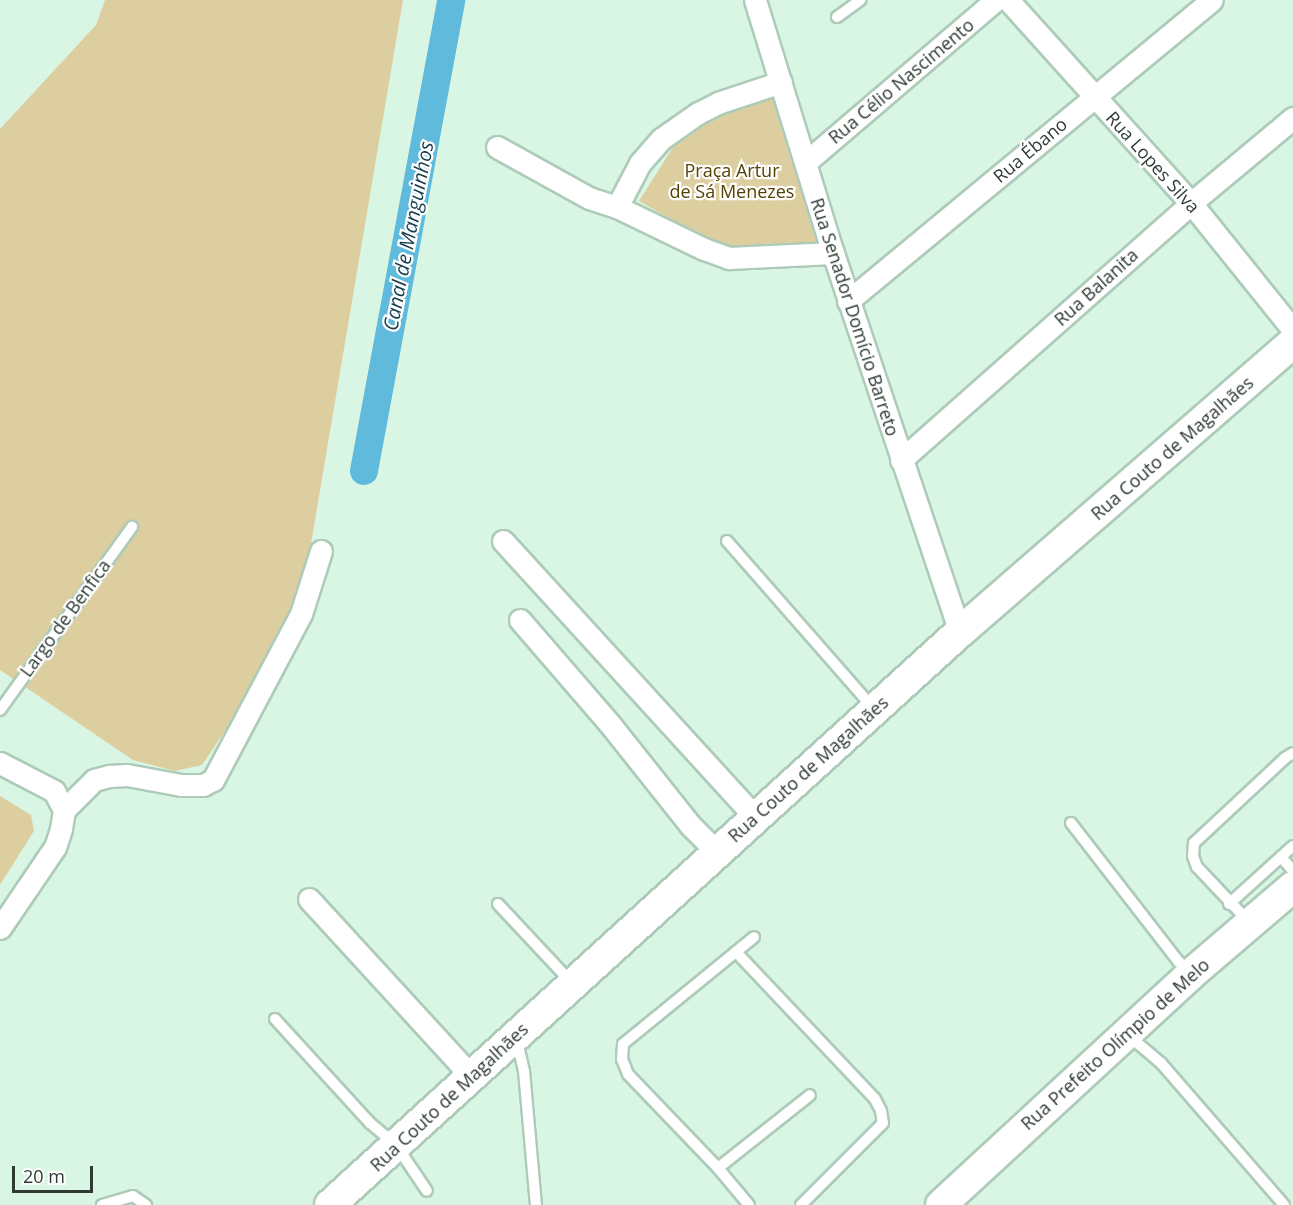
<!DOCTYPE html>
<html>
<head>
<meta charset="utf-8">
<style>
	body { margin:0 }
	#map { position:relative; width:1293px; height:1205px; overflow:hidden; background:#d9f6e4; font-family:"Open Sans",sans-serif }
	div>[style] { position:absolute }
	.green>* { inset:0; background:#ddcea0 }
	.canal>* { height:28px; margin:-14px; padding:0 14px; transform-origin:14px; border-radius:14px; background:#5fbadc }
	.roads { filter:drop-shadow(2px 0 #aecbb9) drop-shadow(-2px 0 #aecbb9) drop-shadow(0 2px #aecbb9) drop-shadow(0 -2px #aecbb9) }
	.lane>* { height:10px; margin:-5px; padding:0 5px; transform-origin:5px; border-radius:5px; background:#fff }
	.street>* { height:21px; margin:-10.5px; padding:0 10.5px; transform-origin:10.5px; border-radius:10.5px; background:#fff }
	.secondary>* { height:30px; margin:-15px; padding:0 15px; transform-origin:15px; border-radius:15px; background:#fff }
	span { translate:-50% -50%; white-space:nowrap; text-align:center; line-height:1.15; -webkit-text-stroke:4.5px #fff; paint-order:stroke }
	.street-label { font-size:18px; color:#2e3a33 }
	.park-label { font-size:18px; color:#544203 }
	.water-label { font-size:20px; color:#153e4d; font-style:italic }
	.scale { position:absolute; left:12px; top:1166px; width:81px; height:27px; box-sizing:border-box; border:3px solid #2e3a33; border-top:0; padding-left:8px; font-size:18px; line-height:21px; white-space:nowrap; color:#2e3a33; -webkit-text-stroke:4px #fff; paint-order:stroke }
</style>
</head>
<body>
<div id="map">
	<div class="green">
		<i style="clip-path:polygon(105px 0,403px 0,304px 585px,287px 639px,202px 765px,175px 771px,133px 760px,0 670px,0 129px,96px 25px)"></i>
		<i style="clip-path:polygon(771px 92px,820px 249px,731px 254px,639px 201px,675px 144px,717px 114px)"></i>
		<i style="clip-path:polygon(0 796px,31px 815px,34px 831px,0 885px)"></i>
	</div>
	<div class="canal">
		<i style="left:364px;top:471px;width:479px;rotate:-79.5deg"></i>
	</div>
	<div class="roads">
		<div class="lane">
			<i style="left:837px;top:17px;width:29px;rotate:-36deg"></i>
			<i style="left:727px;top:541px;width:223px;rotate:48.8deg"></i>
			<i style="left:0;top:710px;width:226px;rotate:-54.2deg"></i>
			<i style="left:1071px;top:823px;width:175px;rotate:52.2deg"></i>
			<i style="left:1178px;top:961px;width:18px;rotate:43deg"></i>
			<i style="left:1281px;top:857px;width:18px;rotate:49deg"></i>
			<i style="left:498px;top:904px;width:108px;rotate:46.9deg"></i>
			<i style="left:1229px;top:904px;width:86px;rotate:-42.2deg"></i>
			<i style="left:1250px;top:923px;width:77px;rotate:-133.4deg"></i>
			<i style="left:1197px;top:867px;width:12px;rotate:-110deg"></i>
			<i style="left:1193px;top:856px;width:13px;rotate:-86deg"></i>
			<i style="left:1194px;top:843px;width:125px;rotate:-43deg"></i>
			<i style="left:1285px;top:758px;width:9px;rotate:-32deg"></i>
			<i style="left:736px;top:952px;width:202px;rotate:46.6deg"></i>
			<i style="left:875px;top:1099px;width:13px;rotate:63deg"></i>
			<i style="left:881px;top:1111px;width:12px;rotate:81deg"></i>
			<i style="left:883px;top:1123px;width:116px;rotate:135deg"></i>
			<i style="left:275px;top:1019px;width:141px;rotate:47.6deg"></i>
			<i style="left:370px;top:1123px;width:34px;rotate:40deg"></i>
			<i style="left:396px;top:1145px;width:55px;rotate:56deg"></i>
			<i style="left:1129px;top:1036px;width:42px;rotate:40.2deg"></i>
			<i style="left:1161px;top:1063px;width:188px;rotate:49.1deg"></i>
			<i style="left:517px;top:1041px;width:31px;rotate:77deg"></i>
			<i style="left:524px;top:1071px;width:135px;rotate:84.9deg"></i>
			<i style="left:718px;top:1168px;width:117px;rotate:-38.4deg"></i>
			<i style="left:102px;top:1205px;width:32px;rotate:-16deg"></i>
			<i style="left:133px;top:1196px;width:16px;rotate:35deg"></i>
			<i style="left:749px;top:1205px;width:48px;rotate:-130deg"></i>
			<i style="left:718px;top:1168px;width:130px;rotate:-133.8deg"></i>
			<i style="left:628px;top:1074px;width:16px;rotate:-112deg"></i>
			<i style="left:622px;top:1059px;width:15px;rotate:-86deg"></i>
			<i style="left:623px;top:1044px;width:169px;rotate:-39.2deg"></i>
		</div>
		<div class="street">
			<i style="left:755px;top:0;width:265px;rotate:72.9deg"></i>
			<i style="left:833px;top:253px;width:400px;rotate:71.5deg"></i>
			<i style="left:1008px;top:0;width:273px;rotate:48deg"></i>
			<i style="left:1191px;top:203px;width:163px;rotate:51.2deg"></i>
			<i style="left:781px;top:82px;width:66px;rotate:161.6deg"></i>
			<i style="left:718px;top:103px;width:22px;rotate:153deg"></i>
			<i style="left:698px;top:113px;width:45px;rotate:144.9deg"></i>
			<i style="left:661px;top:139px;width:32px;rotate:131deg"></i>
			<i style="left:640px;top:163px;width:50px;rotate:117.6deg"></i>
			<i style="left:617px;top:207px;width:97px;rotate:25.8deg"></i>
			<i style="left:704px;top:249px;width:27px;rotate:20deg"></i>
			<i style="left:729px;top:258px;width:104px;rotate:-2.8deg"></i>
			<i style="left:497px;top:147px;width:105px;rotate:29deg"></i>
			<i style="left:589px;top:198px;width:29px;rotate:18deg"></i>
			<i style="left:806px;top:162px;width:250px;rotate:-40.5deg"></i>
			<i style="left:848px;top:301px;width:472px;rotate:-39.6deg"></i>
			<i style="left:901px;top:460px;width:387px;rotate:-41.5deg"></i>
			<i style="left:1191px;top:203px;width:133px;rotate:-39.8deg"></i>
			<i style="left:503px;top:541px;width:374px;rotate:47.6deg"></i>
			<i style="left:520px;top:620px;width:136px;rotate:49.2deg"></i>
			<i style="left:609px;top:723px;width:130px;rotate:51.5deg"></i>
			<i style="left:690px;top:825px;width:38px;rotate:45deg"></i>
			<i style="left:0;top:763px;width:61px;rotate:27.4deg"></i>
			<i style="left:54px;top:791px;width:21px;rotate:62deg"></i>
			<i style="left:64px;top:810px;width:19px;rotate:99deg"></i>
			<i style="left:61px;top:829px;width:19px;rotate:108deg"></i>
			<i style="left:55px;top:847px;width:98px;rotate:124.2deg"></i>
			<i style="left:64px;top:810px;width:42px;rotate:-45deg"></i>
			<i style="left:94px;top:780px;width:16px;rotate:-15deg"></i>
			<i style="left:109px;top:776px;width:18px;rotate:-3deg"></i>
			<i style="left:127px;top:775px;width:55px;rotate:10.5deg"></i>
			<i style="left:181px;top:785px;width:22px"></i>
			<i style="left:203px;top:785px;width:11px;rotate:-27deg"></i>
			<i style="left:213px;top:780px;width:188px;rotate:-62.1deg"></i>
			<i style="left:301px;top:614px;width:66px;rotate:-72.4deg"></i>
			<i style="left:309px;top:899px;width:240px;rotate:47.5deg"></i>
		</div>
		<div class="secondary">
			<i style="left:330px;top:1205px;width:852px;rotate:-42.29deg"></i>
			<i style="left:960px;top:632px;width:441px;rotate:-41deg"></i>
			<i style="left:941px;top:1205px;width:340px;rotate:-42.7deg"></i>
			<i style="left:1191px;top:974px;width:134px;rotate:-40.5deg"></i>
		</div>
	</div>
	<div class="street-label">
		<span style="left:901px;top:81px;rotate:-40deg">Rua Célio Nascimento</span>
		<span style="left:1030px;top:150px;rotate:-40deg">Rua Ébano</span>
		<span style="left:1153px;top:162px;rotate:48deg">Rua Lopes Silva</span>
		<span style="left:1096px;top:287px;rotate:-42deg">Rua Balanita</span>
		<span style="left:855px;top:317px;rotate:72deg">Rua Senador Domício Barreto</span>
		<span style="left:1172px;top:448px;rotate:-41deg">Rua Couto de Magalhães</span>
		<span style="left:65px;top:618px;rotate:-54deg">Largo de Benfica</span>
		<span style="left:808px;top:769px;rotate:-42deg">Rua Couto de Magalhães</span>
		<span style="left:1115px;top:1044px;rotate:-42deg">Rua Prefeito Olímpio de Melo</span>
		<span style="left:449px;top:1097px;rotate:-43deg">Rua Couto de Magalhães</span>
	</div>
	<div class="park-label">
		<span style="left:732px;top:181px">Praça Artur<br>de Sá Menezes</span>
	</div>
	<div class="water-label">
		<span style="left:408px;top:236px;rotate:-79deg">Canal de Manguinhos</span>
	</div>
	<div class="scale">20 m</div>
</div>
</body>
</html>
